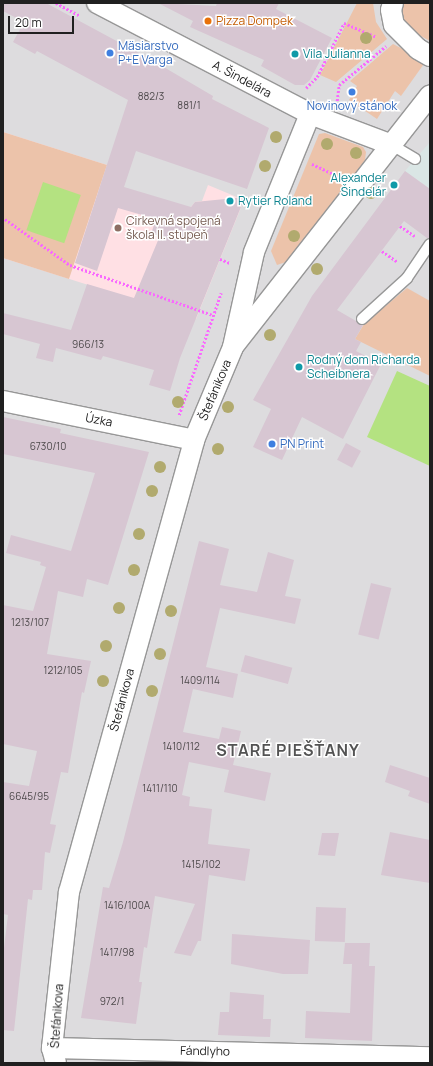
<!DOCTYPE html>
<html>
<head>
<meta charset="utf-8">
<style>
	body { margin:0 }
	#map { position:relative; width:433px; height:1066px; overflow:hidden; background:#f0e6eb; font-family:Manrope,sans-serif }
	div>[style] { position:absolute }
	.residential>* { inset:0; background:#dddcde }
	.education>* { inset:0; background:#ffe0e4 }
	.grass>* { inset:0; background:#ecc3aa }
	.pitch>* { inset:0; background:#b4e281; transform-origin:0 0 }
	.plaza>* { inset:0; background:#dae6e5 }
	.building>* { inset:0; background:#d7c6d2; transform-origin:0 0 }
	.path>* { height:2.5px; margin-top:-1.25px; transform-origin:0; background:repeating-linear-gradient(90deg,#f969fe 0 2px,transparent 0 4px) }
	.roads { filter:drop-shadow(1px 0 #979797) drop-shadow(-1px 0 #979797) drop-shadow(0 1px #979797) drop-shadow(0 -1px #979797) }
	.lane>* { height:10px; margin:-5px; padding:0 5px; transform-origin:5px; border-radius:5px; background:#fff }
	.street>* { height:20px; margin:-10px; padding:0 10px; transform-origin:10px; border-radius:10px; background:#fff }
	.trees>* { width:12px; height:12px; margin:-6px; border-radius:50%; background:#b1aa6e }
	.dots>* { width:11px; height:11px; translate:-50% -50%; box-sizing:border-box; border:2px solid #fff; border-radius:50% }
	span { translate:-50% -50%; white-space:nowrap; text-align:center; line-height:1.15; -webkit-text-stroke:3px #fff; paint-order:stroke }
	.number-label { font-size:10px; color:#4e4a4c }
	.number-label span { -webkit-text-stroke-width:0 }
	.food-label { font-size:12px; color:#c56008 }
	.left { translate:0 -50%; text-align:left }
	.shop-label { font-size:12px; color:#366cbe }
	.culture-label { font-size:12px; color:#0d838f }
	.right { translate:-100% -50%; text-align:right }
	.street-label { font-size:12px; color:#202020 }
	.education-label { font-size:12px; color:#785e54 }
	.district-label { font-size:16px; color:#535353; font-weight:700; letter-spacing:1px }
	.frame { position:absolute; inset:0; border:4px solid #202020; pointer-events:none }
	.scale { position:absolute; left:8px; top:16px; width:66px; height:18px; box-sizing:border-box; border:2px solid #202020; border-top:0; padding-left:5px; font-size:12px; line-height:14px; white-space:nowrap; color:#202020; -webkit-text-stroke:3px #fff; paint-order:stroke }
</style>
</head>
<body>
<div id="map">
	<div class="residential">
		<i style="clip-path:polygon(3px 3px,403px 3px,399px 13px,430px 41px,430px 1063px,3px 1063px)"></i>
	</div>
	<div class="education">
		<i style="clip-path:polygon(3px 132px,107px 165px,98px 193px,120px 200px,190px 208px,195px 202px,202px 201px,208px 185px,244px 200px,196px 319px,3px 258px)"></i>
	</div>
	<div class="grass">
		<i style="clip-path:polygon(357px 3px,373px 3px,376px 22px,387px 39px,336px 82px,320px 75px)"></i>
		<i style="clip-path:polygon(403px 3px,430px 3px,430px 41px,406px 28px,399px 13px)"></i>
		<i style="clip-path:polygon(393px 44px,426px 61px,401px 96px,395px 91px,377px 119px,349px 100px,357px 86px,350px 81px)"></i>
		<i style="clip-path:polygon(3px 132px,107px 165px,69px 279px,3px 258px)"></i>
		<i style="clip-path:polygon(325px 133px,363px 147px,366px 152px,365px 160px,292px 260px,277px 265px,271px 251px,319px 134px)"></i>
		<i style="clip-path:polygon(407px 288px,430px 301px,430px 376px,355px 339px,364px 324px)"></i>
	</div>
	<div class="pitch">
		<i style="left:43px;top:182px;width:40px;height:51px;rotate:19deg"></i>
		<i style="clip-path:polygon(397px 371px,430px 386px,430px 466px,367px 437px)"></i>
	</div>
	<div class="plaza">
		<i style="clip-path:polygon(430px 142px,430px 189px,405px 171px)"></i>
	</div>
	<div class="building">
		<i style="clip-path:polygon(3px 3px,46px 3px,150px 59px,213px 96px,212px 99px,269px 128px,247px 189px,136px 151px,124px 187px,191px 207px,195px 202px,245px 197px,180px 358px,170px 391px,149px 385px,154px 370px,103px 356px,101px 360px,56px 348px,53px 362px,36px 358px,40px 344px,3px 334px,3px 313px,71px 330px,87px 284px,134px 298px,159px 238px,151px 234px,156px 219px,118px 208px,97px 271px,75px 263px,128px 100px,37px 51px,35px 54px,13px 42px,24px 22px,3px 11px)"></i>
		<i style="clip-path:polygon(158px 3px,216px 6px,217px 3px,279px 3px,276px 9px,332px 38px,310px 80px,304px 85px,295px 85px,261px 66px,264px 60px,190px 27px,193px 21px)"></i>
		<i style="clip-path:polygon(405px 171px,430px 189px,430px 238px,427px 238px,404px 221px,337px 310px,363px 325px,355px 339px,361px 342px,356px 351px,381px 364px,343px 439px,302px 417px,282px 460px,253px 447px,271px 409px,253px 400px,312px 296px)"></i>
		<i style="clip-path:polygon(3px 417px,61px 429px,60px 433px,149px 452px,108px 585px,87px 579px,83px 597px,58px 591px,47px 654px,91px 661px,84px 693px,82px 692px,68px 773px,61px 772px,50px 824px,56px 825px,50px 853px,45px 852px,42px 890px,33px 890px,32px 900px,28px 899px,14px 1031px,3px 1030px,3px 956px,8px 915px,3px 914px,3px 782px,29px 786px,37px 751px,3px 744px,3px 605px,33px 611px,46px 567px,40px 565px,41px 562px,6px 553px,11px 535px,71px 551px,95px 473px,3px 454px)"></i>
		<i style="left:346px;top:443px;width:17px;height:19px;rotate:28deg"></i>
		<i style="clip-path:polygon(199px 541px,229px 549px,220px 585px,257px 592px,268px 552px,294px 560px,285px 596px,301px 599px,295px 624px,220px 608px,206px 667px,238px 674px,233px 698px,193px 689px,183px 732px,219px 739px,222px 727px,241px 731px,233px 765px,271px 773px,265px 801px,224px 792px,229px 770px,189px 762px,182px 795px,190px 797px,189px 806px,212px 809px,208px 844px,250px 849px,245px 881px,209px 875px,201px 941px,198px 941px,191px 956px,174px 953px,195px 904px,155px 896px,147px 948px,144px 947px,139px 982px,142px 982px,136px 1024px,81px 1018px,103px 887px,109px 888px,123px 842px)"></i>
		<i style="left:371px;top:583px;width:21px;height:53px;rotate:14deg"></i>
		<i style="left:245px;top:655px;width:49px;height:17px;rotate:15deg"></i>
		<i style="clip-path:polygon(390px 765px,430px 778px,430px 804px,408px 796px,410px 791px,385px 782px)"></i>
		<i style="clip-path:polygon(390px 832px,430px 840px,430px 883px,381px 875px)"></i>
		<i style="clip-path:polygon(322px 833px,339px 833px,335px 856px,318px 855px)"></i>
		<i style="left:316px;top:907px;width:30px;height:34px;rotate:2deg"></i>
		<i style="clip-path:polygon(232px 934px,310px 940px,308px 974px,283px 974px,231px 964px)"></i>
		<i style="clip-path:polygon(345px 943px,370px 943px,369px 966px,375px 966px,372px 1041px,305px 1038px,306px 1011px,350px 1013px,352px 964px,343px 964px)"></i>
		<i style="clip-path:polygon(230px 992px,264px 995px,263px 1019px,271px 1019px,270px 1037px,218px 1035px,220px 1012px,229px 1012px)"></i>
	</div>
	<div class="path">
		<i style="left:56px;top:3px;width:26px;rotate:28deg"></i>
		<i style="left:306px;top:88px;width:16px;rotate:-45deg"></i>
		<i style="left:317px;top:77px;width:60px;rotate:-63.4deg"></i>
		<i style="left:344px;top:23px;width:34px;rotate:23deg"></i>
		<i style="left:337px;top:101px;width:16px;rotate:-83deg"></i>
		<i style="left:339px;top:85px;width:61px;rotate:-39.7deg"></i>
		<i style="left:312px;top:164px;width:31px;rotate:25deg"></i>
		<i style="left:5px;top:219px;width:80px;rotate:35.3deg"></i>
		<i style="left:70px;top:265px;width:151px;rotate:19.3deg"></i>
		<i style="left:400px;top:226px;width:18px;rotate:34deg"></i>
		<i style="left:382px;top:251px;width:19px;rotate:35deg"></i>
		<i style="left:220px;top:259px;width:11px;rotate:22deg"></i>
		<i style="left:179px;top:415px;width:129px;rotate:-71deg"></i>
	</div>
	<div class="roads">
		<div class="lane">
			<i style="left:392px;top:145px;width:27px;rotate:31deg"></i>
			<i style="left:362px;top:319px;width:61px;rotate:-42.3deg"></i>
			<i style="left:407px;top:278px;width:41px;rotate:-55.9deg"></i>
		</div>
		<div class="street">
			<i style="left:97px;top:3px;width:240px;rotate:27.5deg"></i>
			<i style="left:310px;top:114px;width:88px;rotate:20.7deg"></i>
			<i style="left:393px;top:3px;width:7px;rotate:106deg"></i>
			<i style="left:391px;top:10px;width:15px;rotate:79deg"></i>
			<i style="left:394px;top:25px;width:34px;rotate:45deg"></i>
			<i style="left:418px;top:49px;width:14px;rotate:30deg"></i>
			<i style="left:235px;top:344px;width:316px;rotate:-51.9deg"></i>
			<i style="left:3px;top:401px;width:195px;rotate:11.5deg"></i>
			<i style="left:52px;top:1048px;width:378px;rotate:1.4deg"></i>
			<i style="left:56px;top:1063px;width:16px;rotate:-105deg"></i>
			<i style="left:52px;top:1048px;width:157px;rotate:-83.8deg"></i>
			<i style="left:69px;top:892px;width:469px;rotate:-74.5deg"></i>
			<i style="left:194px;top:440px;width:101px;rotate:-67.2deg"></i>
			<i style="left:233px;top:347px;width:97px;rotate:-77.5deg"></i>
			<i style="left:254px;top:252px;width:149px;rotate:-67.9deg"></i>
		</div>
	</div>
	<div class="trees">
		<i style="left:366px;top:38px"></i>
		<i style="left:276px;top:137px"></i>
		<i style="left:327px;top:144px"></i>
		<i style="left:356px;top:153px"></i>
		<i style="left:265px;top:166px"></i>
		<i style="left:371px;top:193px"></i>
		<i style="left:294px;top:236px"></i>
		<i style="left:317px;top:269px"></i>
		<i style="left:270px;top:335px"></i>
		<i style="left:178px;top:402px"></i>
		<i style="left:228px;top:407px"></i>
		<i style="left:218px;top:449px"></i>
		<i style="left:160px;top:467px"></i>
		<i style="left:152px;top:491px"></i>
		<i style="left:139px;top:534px"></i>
		<i style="left:134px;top:570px"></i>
		<i style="left:119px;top:608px"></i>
		<i style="left:171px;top:611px"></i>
		<i style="left:106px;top:646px"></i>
		<i style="left:160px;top:654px"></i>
		<i style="left:103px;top:681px"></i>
		<i style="left:152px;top:691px"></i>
	</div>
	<div class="dots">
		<i style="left:208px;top:21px;background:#e8710a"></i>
		<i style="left:110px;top:53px;background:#3f7fe0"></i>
		<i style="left:295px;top:54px;background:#0f9aa8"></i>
		<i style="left:352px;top:92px;background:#3f7fe0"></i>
		<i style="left:394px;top:185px;background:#0f9aa8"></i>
		<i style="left:230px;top:201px;background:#0f9aa8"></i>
		<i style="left:118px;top:228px;background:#8d6e63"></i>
		<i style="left:299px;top:367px;background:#0f9aa8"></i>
		<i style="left:272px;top:444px;background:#3f7fe0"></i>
	</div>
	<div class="number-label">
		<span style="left:151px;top:97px">882/3</span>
		<span style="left:189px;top:106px">881/1</span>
		<span style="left:88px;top:345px">966/13</span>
		<span style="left:48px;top:447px">6730/10</span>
		<span style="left:30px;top:623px">1213/107</span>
		<span style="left:63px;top:671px">1212/105</span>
		<span style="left:200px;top:681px">1409/114</span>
		<span style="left:181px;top:747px">1410/112</span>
		<span style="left:160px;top:789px">1411/110</span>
		<span style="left:29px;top:797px">6645/95</span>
		<span style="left:201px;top:865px">1415/102</span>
		<span style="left:127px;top:906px">1416/100A</span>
		<span style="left:117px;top:953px">1417/98</span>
		<span style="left:112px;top:1002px">972/1</span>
	</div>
	<div class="food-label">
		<span class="left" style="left:216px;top:21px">Pizza Dompek</span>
	</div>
	<div class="shop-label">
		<span class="left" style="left:118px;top:53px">Mäsiarstvo<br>P+E Varga</span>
		<span style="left:352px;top:106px">Novinový stánok</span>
		<span class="left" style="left:280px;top:444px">PN Print</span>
	</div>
	<div class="culture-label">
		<span class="left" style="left:303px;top:54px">Vila Julianna</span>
		<span class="right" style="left:386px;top:185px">Alexander<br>Šindelár</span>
		<span class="left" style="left:238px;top:201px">Rytier Roland</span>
		<span class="left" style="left:307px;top:367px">Rodný dom Richarda<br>Scheibnera</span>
	</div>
	<div class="street-label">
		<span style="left:242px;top:79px;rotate:28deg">A. Šindelára</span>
		<span style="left:215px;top:390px;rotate:-67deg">Štefánikova</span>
		<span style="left:99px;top:420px;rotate:11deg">Úzka</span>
		<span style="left:122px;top:700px;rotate:-75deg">Štefánikova</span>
		<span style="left:57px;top:1016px;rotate:-86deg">Štefánikova</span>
		<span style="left:205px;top:1051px;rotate:1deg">Fándlyho</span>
	</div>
	<div class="education-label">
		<span class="left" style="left:126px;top:228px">Cirkevná spojená<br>škola II. stupeň</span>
	</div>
	<div class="district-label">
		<span style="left:288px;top:750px">STARÉ PIEŠŤANY</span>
	</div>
	<div class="frame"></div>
	<div class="scale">20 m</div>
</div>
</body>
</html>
